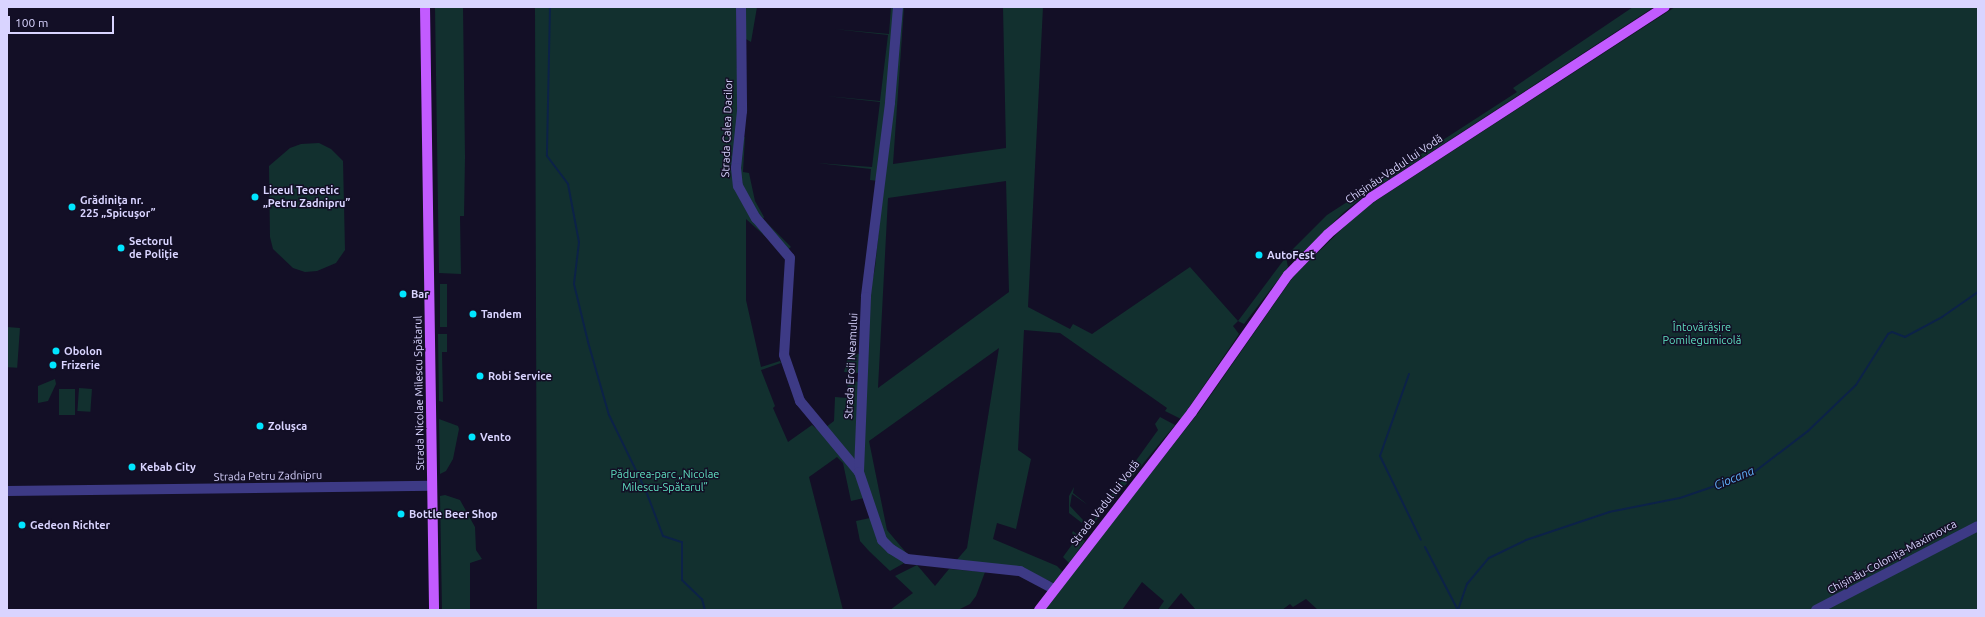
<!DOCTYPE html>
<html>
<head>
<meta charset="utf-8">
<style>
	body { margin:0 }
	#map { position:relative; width:1985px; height:617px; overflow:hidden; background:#130f26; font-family:Ubuntu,sans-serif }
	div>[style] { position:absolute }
	.green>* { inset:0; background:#12302f; transform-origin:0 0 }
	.stream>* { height:2px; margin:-1px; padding:0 1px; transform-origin:1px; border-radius:1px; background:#0c2248 }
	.minor>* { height:10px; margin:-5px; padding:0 5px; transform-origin:5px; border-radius:5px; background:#3d3a85 }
	.major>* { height:10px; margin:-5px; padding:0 5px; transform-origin:5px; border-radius:5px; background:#c25bff }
	.dots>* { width:11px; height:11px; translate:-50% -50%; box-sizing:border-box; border:2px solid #130f26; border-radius:50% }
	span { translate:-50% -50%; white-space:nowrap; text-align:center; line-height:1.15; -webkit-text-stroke:3px #130f26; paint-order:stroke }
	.street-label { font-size:11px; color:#d9d4ff }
	.poi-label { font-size:11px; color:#d9d4ff; font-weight:700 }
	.left { translate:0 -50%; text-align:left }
	.park-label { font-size:11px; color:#5fe0c0 }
	.water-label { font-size:12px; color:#62b6ff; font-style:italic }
	.frame { position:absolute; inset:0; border:8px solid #d9d4ff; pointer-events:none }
	.scale { position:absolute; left:8px; top:16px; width:106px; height:18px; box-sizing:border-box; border:2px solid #d9d4ff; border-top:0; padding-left:5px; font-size:12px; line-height:14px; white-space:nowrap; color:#d9d4ff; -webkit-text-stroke:3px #130f26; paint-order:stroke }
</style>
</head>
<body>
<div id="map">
	<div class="green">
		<i style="clip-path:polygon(435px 7px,463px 7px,465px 157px,464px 216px,460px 216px,461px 274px,439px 273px)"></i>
		<i style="clip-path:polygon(535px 7px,736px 7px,738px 133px,734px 170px,779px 249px,746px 219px,746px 300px,761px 367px,780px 361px,781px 363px,761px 370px,775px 406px,773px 408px,788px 442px,812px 425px,831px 441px,857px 475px,864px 498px,851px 501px,843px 463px,837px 457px,809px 477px,843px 610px,537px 610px)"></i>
		<i style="clip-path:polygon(745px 7px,757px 7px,751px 42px,746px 39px)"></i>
		<i style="clip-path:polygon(891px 7px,896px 7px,878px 181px,870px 180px,871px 169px,817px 163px,872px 167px,880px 102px,826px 96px,880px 101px,888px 35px,834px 29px,889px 34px)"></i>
		<i style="clip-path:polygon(evenodd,901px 7px,904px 7px,893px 164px,1006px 148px,1003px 7px,1043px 7px,1028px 307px,1070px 329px,1073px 324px,1092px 334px,1190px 267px,1238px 321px,1286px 257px,1288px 267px,1244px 324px,1238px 321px,1233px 326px,1239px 334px,1181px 419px,1165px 411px,1167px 408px,1060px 333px,1024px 330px,1018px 450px,1031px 459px,1016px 529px,997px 523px,993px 539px,1057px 566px,1063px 572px,1054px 583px,1030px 572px,955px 562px,967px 548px,999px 348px,869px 441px,887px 530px,909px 556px,887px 542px,863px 476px,869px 297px,875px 268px,901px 7px,1006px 181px,1009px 292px,878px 388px,888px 198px,1006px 181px)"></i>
		<i style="clip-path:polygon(1633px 7px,1654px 7px,1368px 193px,1344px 212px,1301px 254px,1290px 252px,1327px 215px,1517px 92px,1513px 88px)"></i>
		<i style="clip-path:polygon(1675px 7px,1978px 7px,1978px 522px,1810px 610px,1318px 610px,1306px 599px,1293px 607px,1290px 604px,1282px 610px,1196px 610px,1181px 593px,1167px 610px,1158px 610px,1164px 601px,1142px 582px,1122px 610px,1043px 610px,1199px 412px,1293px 277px,1349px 222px,1371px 204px)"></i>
		<i style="clip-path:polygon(745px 137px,743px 172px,749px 173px,755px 201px,764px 217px,763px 219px,791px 247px,787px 250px,761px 222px,739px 178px,742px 138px)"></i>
		<i style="clip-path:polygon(319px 143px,331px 149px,343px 161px,345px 250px,336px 263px,317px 271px,305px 272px,293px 268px,273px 249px,270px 237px,269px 166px,290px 148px,301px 144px)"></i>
		<i style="left:440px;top:284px;width:7px;height:43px"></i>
		<i style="left:7px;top:327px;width:13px;height:40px;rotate:4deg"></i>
		<i style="clip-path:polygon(438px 334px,447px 334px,447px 352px,442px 352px,443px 402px,439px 401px)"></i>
		<i style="clip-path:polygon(849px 353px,859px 353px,859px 373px,844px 372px)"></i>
		<i style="clip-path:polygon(55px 379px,56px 384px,48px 401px,38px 403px,38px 386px)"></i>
		<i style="clip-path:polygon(848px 380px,859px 382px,856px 464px,826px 427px,834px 421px,835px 397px,847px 398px)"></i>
		<i style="left:79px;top:388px;width:13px;height:23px;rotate:4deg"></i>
		<i style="left:59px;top:389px;width:16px;height:26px"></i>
		<i style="clip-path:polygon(1160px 417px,1175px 425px,1094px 523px,1096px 516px,1158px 430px,1155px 424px)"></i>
		<i style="clip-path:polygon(439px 419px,458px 426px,459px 429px,453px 459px,446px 471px,440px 474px)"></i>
		<i style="clip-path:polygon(1074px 487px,1073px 493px,1088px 505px,1072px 494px,1070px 506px,1083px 520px,1082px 523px,1069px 513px,1069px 496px)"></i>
		<i style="clip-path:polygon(445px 495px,460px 500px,475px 527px,476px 550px,482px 559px,470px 563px,470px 610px,442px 610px,440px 496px)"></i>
		<i style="clip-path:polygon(870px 518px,906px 562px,890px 571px,869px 551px,860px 541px,856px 521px)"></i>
		<i style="clip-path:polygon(1978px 529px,1978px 610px,1824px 610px)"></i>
		<i style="clip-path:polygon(1073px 531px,1085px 541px,1069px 563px,1063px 557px,1076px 539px,1072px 533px)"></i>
		<i style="clip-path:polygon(917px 565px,935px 586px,949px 569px,985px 572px,976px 596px,970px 604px,958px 610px,890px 610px,913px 593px,895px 576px)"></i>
	</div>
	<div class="stream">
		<i style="left:550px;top:7px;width:149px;rotate:91.2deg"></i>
		<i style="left:547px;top:156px;width:35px;rotate:53deg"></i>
		<i style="left:568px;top:184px;width:59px;rotate:79.3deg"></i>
		<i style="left:579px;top:242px;width:42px;rotate:96.8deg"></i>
		<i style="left:574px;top:284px;width:60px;rotate:76.4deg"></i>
		<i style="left:588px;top:342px;width:76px;rotate:74deg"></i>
		<i style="left:609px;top:415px;width:85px;rotate:64deg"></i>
		<i style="left:646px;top:491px;width:48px;rotate:69.3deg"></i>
		<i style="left:663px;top:536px;width:20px;rotate:18deg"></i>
		<i style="left:682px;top:542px;width:38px;rotate:90deg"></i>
		<i style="left:682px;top:580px;width:28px;rotate:44deg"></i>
		<i style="left:702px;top:599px;width:11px;rotate:75deg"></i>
		<i style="left:1409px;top:374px;width:87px;rotate:109.5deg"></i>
		<i style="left:1380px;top:456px;width:93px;rotate:64deg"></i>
		<i style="left:1425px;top:547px;width:71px;rotate:62.4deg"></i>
		<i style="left:1458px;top:610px;width:28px;rotate:-71deg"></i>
		<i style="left:1467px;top:584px;width:34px;rotate:-50deg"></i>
		<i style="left:1489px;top:558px;width:41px;rotate:-25.9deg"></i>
		<i style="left:1526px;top:540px;width:88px;rotate:-18.6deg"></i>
		<i style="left:1609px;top:512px;width:72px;rotate:-11.2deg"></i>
		<i style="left:1680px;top:498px;width:77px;rotate:-18.9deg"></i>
		<i style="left:1753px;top:473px;width:69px;rotate:-37.4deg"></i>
		<i style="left:1808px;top:431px;width:66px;rotate:-43.8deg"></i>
		<i style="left:1856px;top:385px;width:60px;rotate:-57.9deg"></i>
		<i style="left:1888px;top:334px;width:4px;rotate:-27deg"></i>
		<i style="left:1892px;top:332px;width:14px;rotate:21deg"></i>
		<i style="left:1905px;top:337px;width:42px;rotate:-28.4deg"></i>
		<i style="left:1942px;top:317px;width:44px;rotate:-34.8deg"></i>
	</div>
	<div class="minor">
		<i style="left:741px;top:7px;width:104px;rotate:89.4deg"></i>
		<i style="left:742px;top:111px;width:57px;rotate:96deg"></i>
		<i style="left:736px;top:168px;width:18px;rotate:84deg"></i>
		<i style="left:738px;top:186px;width:37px;rotate:61deg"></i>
		<i style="left:756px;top:218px;width:52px;rotate:49.6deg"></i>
		<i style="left:790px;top:258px;width:97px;rotate:93.5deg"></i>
		<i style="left:784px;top:355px;width:49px;rotate:70.8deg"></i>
		<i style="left:800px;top:401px;width:92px;rotate:50.3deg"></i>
		<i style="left:898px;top:7px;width:96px;rotate:94.8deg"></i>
		<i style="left:890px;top:103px;width:195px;rotate:97.1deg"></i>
		<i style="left:866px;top:297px;width:175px;rotate:92.3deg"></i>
		<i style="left:859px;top:472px;width:72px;rotate:71.3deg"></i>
		<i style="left:882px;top:540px;width:13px;rotate:45deg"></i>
		<i style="left:891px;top:549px;width:19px;rotate:32deg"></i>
		<i style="left:907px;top:559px;width:114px;rotate:6.1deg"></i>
		<i style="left:1020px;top:571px;width:38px;rotate:28deg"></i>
		<i style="left:7px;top:491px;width:425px;rotate:-0.7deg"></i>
		<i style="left:1816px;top:610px;width:182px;rotate:-27.4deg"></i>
	</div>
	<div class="major">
		<i style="left:425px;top:7px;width:603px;rotate:89.14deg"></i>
		<i style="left:1039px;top:610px;width:250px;rotate:-52.3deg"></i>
		<i style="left:1192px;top:412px;width:167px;rotate:-55deg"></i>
		<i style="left:1288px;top:275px;width:57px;rotate:-45.7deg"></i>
		<i style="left:1328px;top:234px;width:57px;rotate:-40.1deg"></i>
		<i style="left:1372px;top:197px;width:349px;rotate:-33deg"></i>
	</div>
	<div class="dots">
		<i style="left:255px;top:197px;background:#00e5ff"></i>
		<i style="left:72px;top:207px;background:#00e5ff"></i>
		<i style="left:121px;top:248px;background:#00e5ff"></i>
		<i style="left:1259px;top:255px;background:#00e5ff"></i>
		<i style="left:403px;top:294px;background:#00e5ff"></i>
		<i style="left:473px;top:314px;background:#00e5ff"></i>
		<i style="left:56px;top:351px;background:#00e5ff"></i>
		<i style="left:53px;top:365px;background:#00e5ff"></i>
		<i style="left:480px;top:376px;background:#00e5ff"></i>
		<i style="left:260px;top:426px;background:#00e5ff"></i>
		<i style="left:472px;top:437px;background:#00e5ff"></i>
		<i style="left:132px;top:467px;background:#00e5ff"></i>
		<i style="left:401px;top:514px;background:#00e5ff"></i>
		<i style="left:22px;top:525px;background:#00e5ff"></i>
	</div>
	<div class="street-label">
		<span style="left:727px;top:128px;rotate:-88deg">Strada Calea Dacilor</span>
		<span style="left:1394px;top:169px;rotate:-34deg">Chișinău-Vadul lui Vodă</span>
		<span style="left:851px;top:366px;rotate:-87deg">Strada Eroii Neamului</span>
		<span style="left:419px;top:393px;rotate:-91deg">Strada Nicolae Milescu Spătarul</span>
		<span style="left:268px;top:476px;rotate:-1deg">Strada Petru Zadnipru</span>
		<span style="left:1105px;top:503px;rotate:-52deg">Strada Vadul lui Vodă</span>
		<span style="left:1892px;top:557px;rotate:-28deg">Chișinău-Colonița-Maximovca</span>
	</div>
	<div class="poi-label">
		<span class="left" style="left:263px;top:197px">Liceul Teoretic<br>„Petru Zadnipru”</span>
		<span class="left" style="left:80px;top:207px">Grădinița nr.<br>225 „Spicușor”</span>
		<span class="left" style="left:129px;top:248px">Sectorul<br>de Poliție</span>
		<span class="left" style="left:1267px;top:255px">AutoFest</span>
		<span class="left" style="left:411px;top:294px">Bar</span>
		<span class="left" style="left:481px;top:314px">Tandem</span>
		<span class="left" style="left:64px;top:351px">Obolon</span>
		<span class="left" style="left:61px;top:365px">Frizerie</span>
		<span class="left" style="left:488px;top:376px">Robi Service</span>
		<span class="left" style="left:268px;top:426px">Zolușca</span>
		<span class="left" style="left:480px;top:437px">Vento</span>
		<span class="left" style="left:140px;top:467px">Kebab City</span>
		<span class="left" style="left:409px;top:514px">Bottle Beer Shop</span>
		<span class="left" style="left:30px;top:525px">Gedeon Richter</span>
	</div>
	<div class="park-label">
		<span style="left:1702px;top:334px">Întovărășire<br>Pomilegumicolă</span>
		<span style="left:665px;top:481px">Pădurea-parc „Nicolae<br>Milescu-Spătarul”</span>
	</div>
	<div class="water-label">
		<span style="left:1734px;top:478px;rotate:-22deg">Ciocana</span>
	</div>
	<div class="frame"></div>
	<div class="scale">100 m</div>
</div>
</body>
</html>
